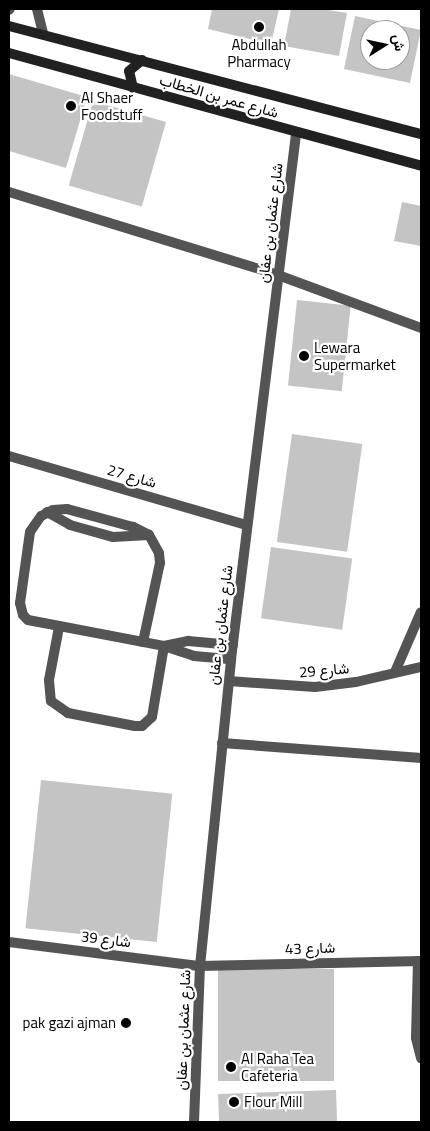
<!DOCTYPE html>
<html>
<head>
<meta charset="utf-8">
<style>
	body { margin:0 }
	#map { position:relative; width:430px; height:1131px; overflow:hidden; background:#fff; font-family:"Titillium Web",Vazirmatn,sans-serif }
	div>[style] { position:absolute }
	.building>* { inset:0; background:#c4c4c4; transform-origin:0 0 }
	.lane>* { height:10px; margin:-5px; padding:0 5px; transform-origin:5px; border-radius:5px; background:#545454 }
	.street>* { height:10px; margin:-5px; padding:0 5px; transform-origin:5px; border-radius:5px; background:#545454 }
	.secondary>* { height:10px; margin:-5px; padding:0 5px; transform-origin:5px; border-radius:5px; background:#212121 }
	.dots>* { width:14px; height:14px; translate:-50% -50%; box-sizing:border-box; border:2px solid #fff; border-radius:50% }
	span { translate:-50% -50%; white-space:nowrap; text-align:center; line-height:1.15; -webkit-text-stroke:4.5px #fff; paint-order:stroke }
	.poi-label { font-size:15px; color:#000 }
	.left { translate:0 -50%; text-align:left }
	.right { translate:-100% -50%; text-align:right }
	.street-label { font-size:15px; color:#000 }
	.frame { position:absolute; inset:0; border:10px solid #000; pointer-events:none }
	.north { position:absolute; left:360px; top:20px; width:50px; height:50px; box-sizing:border-box; background:#fff; border:1px solid #999; border-radius:50%; rotate:80deg; font-size:14px; font-weight:700; line-height:20px; text-align:center; color:#000 }
	.north::after { content:''; display:block; margin:auto; width:18px; height:22px; background:#000; clip-path:polygon(50% 0,100% 100%,50% 72%,0 100%) }
</style>
</head>
<body>
<div id="map">
	<div class="building">
		<i style="clip-path:polygon(212px 9px,279px 9px,271px 44px,208px 29px)"></i>
		<i style="clip-path:polygon(291px 9px,322px 9px,347px 13px,339px 56px,284px 46px)"></i>
		<i style="clip-path:polygon(evenodd,355px 16px,421px 30px,410px 83px,344px 69px,355px 16px,370px 30px,400px 30px,400px 60px,370px 60px,370px 30px)"></i>
		<i style="clip-path:polygon(9px 74px,87px 97px,66px 168px,9px 151px)"></i>
		<i style="left:93px;top:101px;width:76px;height:88px;rotate:16deg"></i>
		<i style="clip-path:polygon(402px 202px,421px 206px,421px 246px,394px 241px)"></i>
		<i style="left:297px;top:300px;width:54px;height:86px;rotate:6deg"></i>
		<i style="left:292px;top:434px;width:71px;height:109px;rotate:8deg"></i>
		<i style="left:271px;top:547px;width:82px;height:72px;rotate:8deg"></i>
		<i style="left:41px;top:780px;width:132px;height:149px;rotate:6deg"></i>
		<i style="left:218px;top:969px;width:116px;height:112px"></i>
		<i style="left:336px;top:1090px;width:32px;height:118px;rotate:88deg"></i>
	</div>
	<div class="lane">
		<i style="left:47px;top:512px;width:26px;rotate:29deg"></i>
		<i style="left:70px;top:525px;width:45px;rotate:15.6deg"></i>
		<i style="left:113px;top:537px;width:36px;rotate:-3deg"></i>
		<i style="left:59px;top:627px;width:54px;rotate:100.7deg"></i>
		<i style="left:49px;top:680px;width:21px;rotate:85deg"></i>
		<i style="left:51px;top:701px;width:21px;rotate:35deg"></i>
		<i style="left:68px;top:713px;width:68px;rotate:11deg"></i>
		<i style="left:135px;top:726px;width:7px"></i>
		<i style="left:142px;top:726px;width:13px;rotate:-42deg"></i>
		<i style="left:152px;top:717px;width:72px;rotate:-80.4deg"></i>
		<i style="left:143px;top:642px;width:81px;rotate:-77.9deg"></i>
		<i style="left:160px;top:563px;width:10px;rotate:-96deg"></i>
		<i style="left:159px;top:553px;width:21px;rotate:-119deg"></i>
		<i style="left:149px;top:535px;width:18px;rotate:-153deg"></i>
		<i style="left:133px;top:527px;width:68px;rotate:-164.7deg"></i>
		<i style="left:67px;top:509px;width:14px;rotate:176deg"></i>
		<i style="left:53px;top:510px;width:13px;rotate:153deg"></i>
		<i style="left:41px;top:516px;width:19px;rotate:125deg"></i>
		<i style="left:30px;top:532px;width:72px;rotate:98deg"></i>
		<i style="left:20px;top:603px;width:12px;rotate:76deg"></i>
		<i style="left:23px;top:615px;width:7px;rotate:45deg"></i>
		<i style="left:28px;top:620px;width:138px;rotate:10.8deg"></i>
		<i style="left:164px;top:646px;width:32px;rotate:18deg"></i>
		<i style="left:194px;top:656px;width:37px;rotate:5deg"></i>
		<i style="left:164px;top:646px;width:25px;rotate:-12deg"></i>
		<i style="left:188px;top:641px;width:45px;rotate:5.1deg"></i>
	</div>
	<div class="street">
		<i style="left:37px;top:9px;width:25px;rotate:76deg"></i>
		<i style="left:9px;top:10px;width:1px;rotate:-45deg"></i>
		<i style="left:9px;top:192px;width:282px;rotate:17.1deg"></i>
		<i style="left:278px;top:275px;width:153px;rotate:20.3deg"></i>
		<i style="left:9px;top:456px;width:248px;rotate:16.2deg"></i>
		<i style="left:395px;top:672px;width:65px;rotate:-66.6deg"></i>
		<i style="left:229px;top:681px;width:86px;rotate:4deg"></i>
		<i style="left:315px;top:687px;width:41px;rotate:-7deg"></i>
		<i style="left:356px;top:682px;width:67px;rotate:-13deg"></i>
		<i style="left:222px;top:743px;width:200px;rotate:4.3deg"></i>
		<i style="left:9px;top:942px;width:193px;rotate:7.2deg"></i>
		<i style="left:200px;top:966px;width:221px;rotate:-1.3deg"></i>
		<i style="left:418px;top:961px;width:77px;rotate:91.5deg"></i>
		<i style="left:416px;top:1038px;width:21px;rotate:76deg"></i>
		<i style="left:194px;top:1122px;width:156px;rotate:-87.8deg"></i>
		<i style="left:200px;top:966px;width:309px;rotate:-84.2deg"></i>
		<i style="left:231px;top:659px;width:529px;rotate:-82.94deg"></i>
	</div>
	<div class="secondary">
		<i style="left:9px;top:26px;width:426px;rotate:14.7deg"></i>
		<i style="left:9px;top:53px;width:427px;rotate:15.3deg"></i>
		<i style="left:133px;top:88px;width:17px;rotate:-103deg"></i>
		<i style="left:129px;top:71px;width:17px;rotate:-40deg"></i>
	</div>
	<div class="dots">
		<i style="left:259px;top:27px;background:#000"></i>
		<i style="left:71px;top:106px;background:#000"></i>
		<i style="left:304px;top:356px;background:#000"></i>
		<i style="left:126px;top:1023px;background:#000"></i>
		<i style="left:231px;top:1067px;background:#000"></i>
		<i style="left:234px;top:1102px;background:#000"></i>
	</div>
	<div class="poi-label">
		<span style="left:259px;top:53px">Abdullah<br>Pharmacy</span>
		<span class="left" style="left:81px;top:106px">Al Shaer<br>Foodstuff</span>
		<span class="left" style="left:314px;top:356px">Lewara<br>Supermarket</span>
		<span class="right" style="left:116px;top:1023px">pak gazi ajman</span>
		<span class="left" style="left:241px;top:1067px">Al Raha Tea<br>Cafeteria</span>
		<span class="left" style="left:244px;top:1102px">Flour Mill</span>
	</div>
	<div class="street-label">
		<span style="left:219px;top:96px;rotate:16deg">شارع عمر بن الخطاب</span>
		<span style="left:270px;top:223px;rotate:-83deg">شارع عثمان بن عفان</span>
		<span style="left:132px;top:476px;rotate:16deg">شارع 27</span>
		<span style="left:220px;top:625px;rotate:-83deg">شارع عثمان بن عفان</span>
		<span style="left:324px;top:670px;rotate:-5deg">شارع 29</span>
		<span style="left:106px;top:939px;rotate:7deg">شارع 39</span>
		<span style="left:310px;top:948px;rotate:-2deg">شارع 43</span>
		<span style="left:183px;top:1030px;rotate:-88deg">شارع عثمان بن عفان</span>
	</div>
	<div class="frame"></div>
	<div class="north">ش</div>
</div>
</body>
</html>
